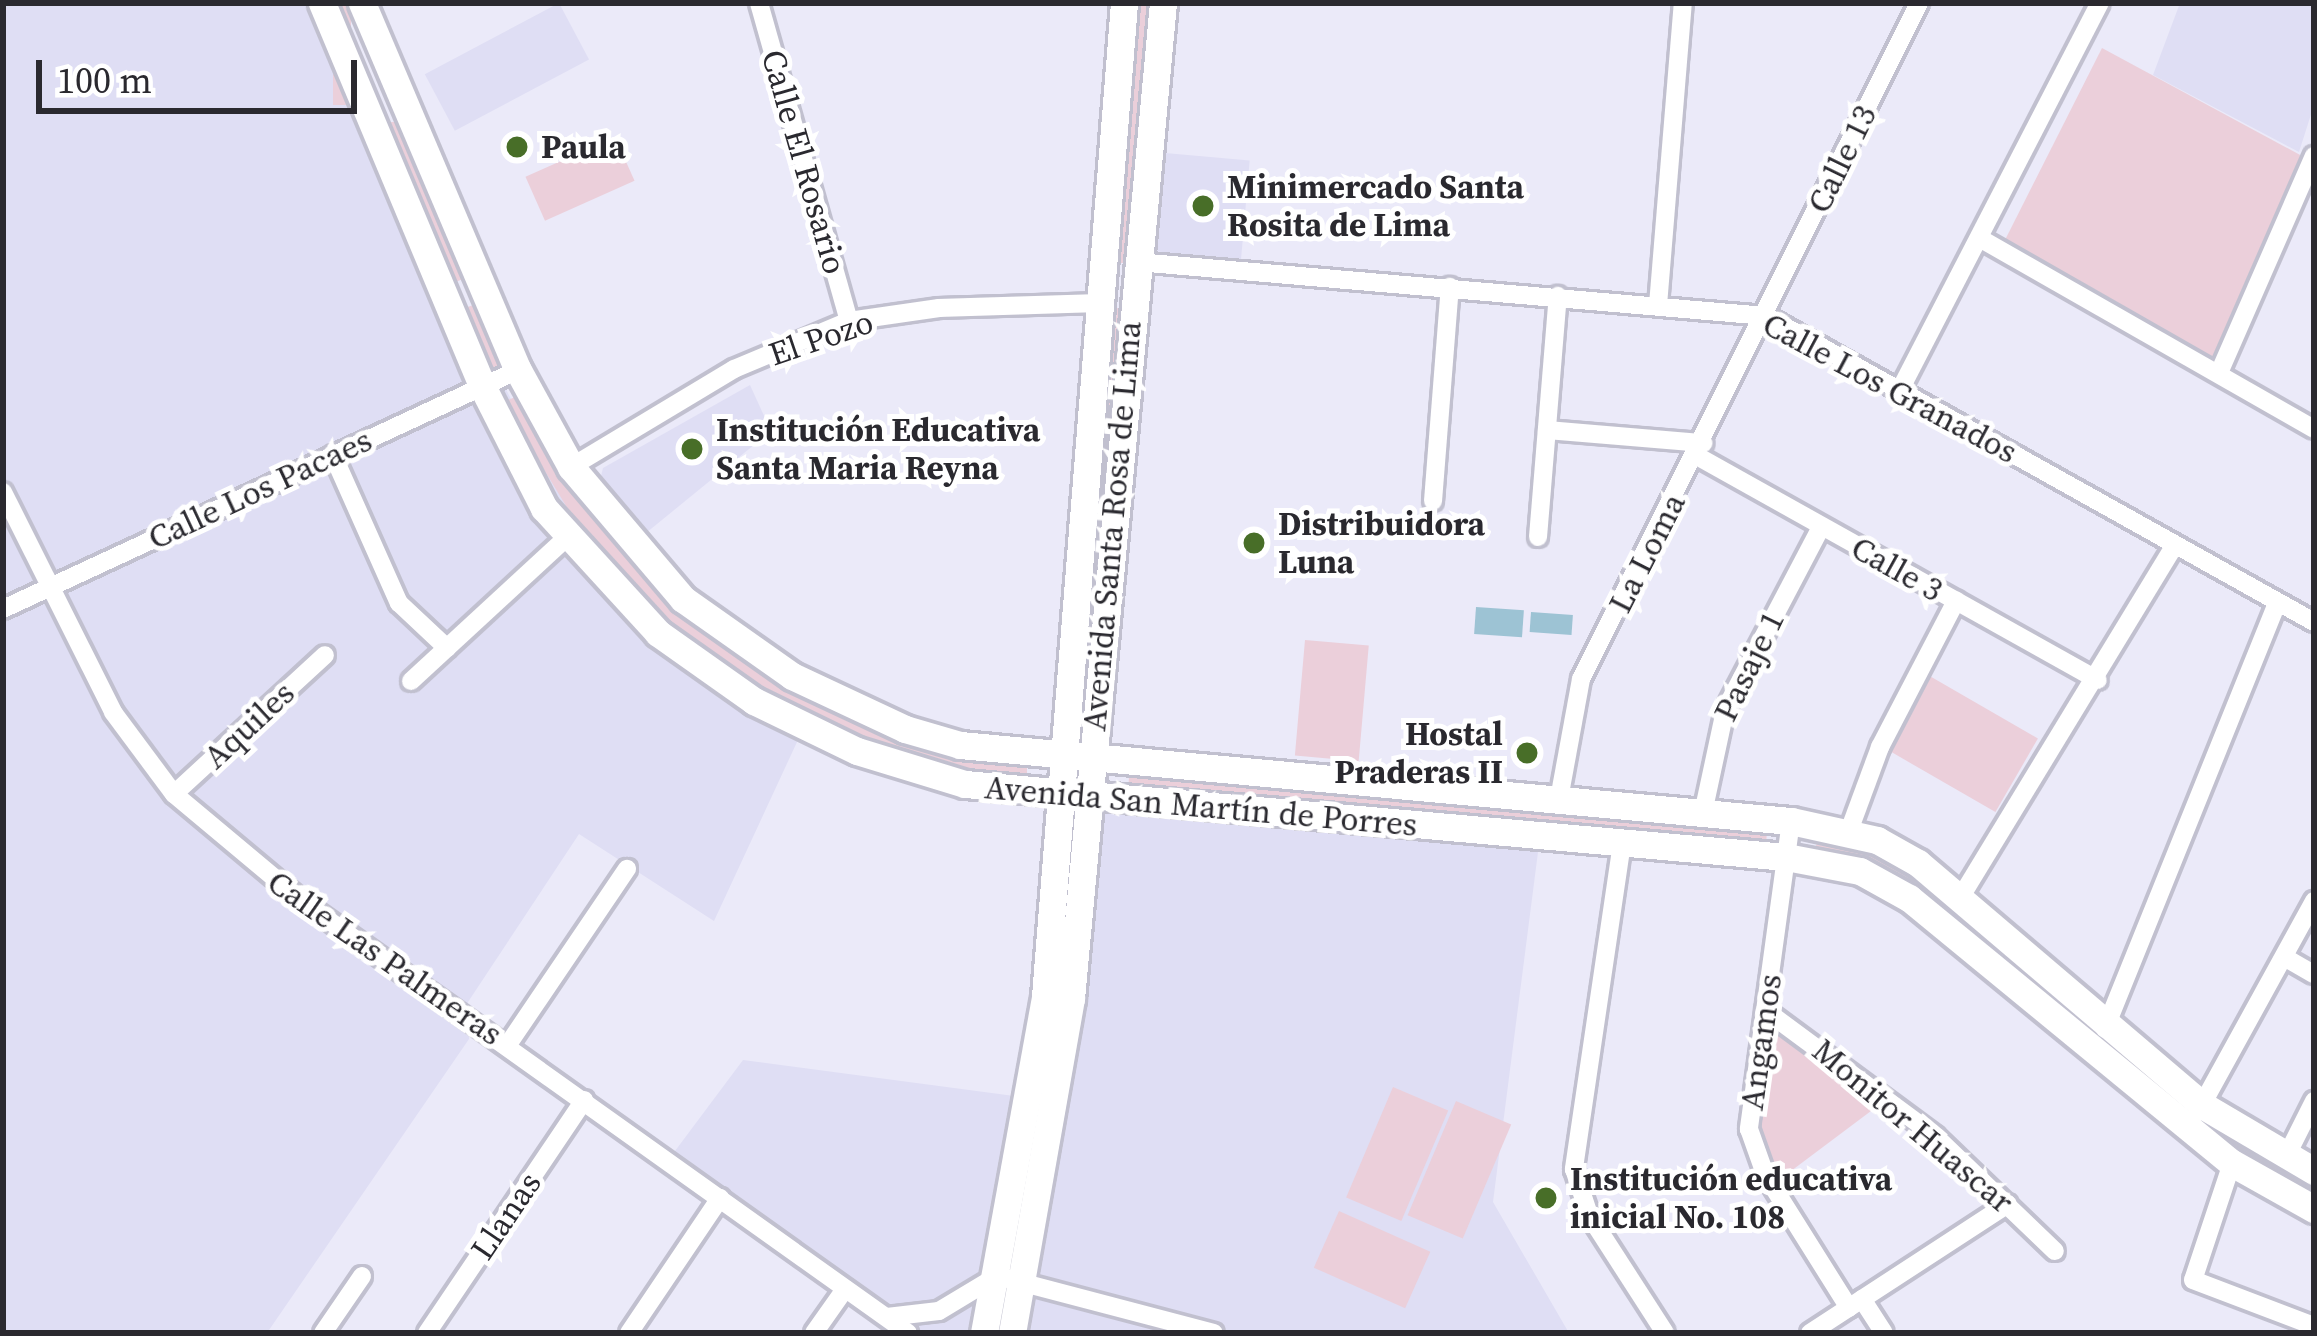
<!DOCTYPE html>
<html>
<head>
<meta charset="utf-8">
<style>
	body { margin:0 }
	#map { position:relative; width:2317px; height:1336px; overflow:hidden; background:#ebeaf9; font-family:"Source Serif 4",serif }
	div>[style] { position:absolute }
	.built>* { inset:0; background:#dfdef4; transform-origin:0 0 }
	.green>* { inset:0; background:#ebcfda; transform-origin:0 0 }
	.water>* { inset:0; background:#9dc3d4; transform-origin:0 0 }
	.roads { filter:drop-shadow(3px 0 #c1c0cf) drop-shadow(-3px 0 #c1c0cf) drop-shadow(0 3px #c1c0cf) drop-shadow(0 -3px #c1c0cf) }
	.minor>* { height:18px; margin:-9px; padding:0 9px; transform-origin:9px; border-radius:9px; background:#fff }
	.secondary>* { height:27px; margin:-13.5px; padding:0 13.5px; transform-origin:13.5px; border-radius:13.5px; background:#fff }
	.dots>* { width:33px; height:33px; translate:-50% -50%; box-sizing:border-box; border:6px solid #fff; border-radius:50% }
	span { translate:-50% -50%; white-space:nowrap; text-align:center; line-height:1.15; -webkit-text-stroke:10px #fff; paint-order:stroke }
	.poi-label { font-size:33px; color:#2a292f; font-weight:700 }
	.left { translate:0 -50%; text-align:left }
	.right { translate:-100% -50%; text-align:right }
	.street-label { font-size:33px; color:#2a292f }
	.frame { position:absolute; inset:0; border:6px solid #2a292f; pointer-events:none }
	.scale { position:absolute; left:36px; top:60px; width:321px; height:54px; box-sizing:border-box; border:6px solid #2a292f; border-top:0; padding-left:15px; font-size:36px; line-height:42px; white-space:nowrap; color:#2a292f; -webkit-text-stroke:9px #fff; paint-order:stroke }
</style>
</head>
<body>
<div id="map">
	<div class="built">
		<i style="clip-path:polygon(3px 3px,340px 3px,481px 341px,561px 496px,667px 614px,810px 714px,714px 921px,579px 834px,468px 1002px,469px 1039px,267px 1333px,3px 1333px)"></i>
		<i style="left:559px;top:3px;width:64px;height:152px;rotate:62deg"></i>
		<i style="clip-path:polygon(2180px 3px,2314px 3px,2314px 105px,2299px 152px,2153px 75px)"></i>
		<i style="left:1165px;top:153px;width:85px;height:99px;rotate:5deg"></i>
		<i style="clip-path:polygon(750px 385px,771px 431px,646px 533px,600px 480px,603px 468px)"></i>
		<i style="clip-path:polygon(1074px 782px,1542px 821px,1493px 1202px,1569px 1333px,920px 1333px,672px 1155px,743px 1060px,1045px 1100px,1059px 1017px)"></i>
	</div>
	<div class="green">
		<i style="left:333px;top:3px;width:18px;height:102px"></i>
		<i style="clip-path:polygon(1139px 3px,1151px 3px,1128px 263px,1119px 263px)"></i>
		<i style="clip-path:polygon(2102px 48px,2302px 156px,2220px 363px,2005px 240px)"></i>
		<i style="clip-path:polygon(388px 122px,403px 122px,463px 279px,453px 283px,384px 130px)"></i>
		<i style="left:615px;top:137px;width:48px;height:98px;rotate:66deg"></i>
		<i style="clip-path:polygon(477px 304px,505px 366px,488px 374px,461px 309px)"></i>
		<i style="clip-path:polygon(1117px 308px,1125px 310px,1088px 724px,1078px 724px)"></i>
		<i style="clip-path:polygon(520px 395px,581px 503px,678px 608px,828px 711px,957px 756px,1027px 767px,1027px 788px,812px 725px,716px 665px,591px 547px,503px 402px)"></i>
		<i style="left:1305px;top:640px;width:64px;height:116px;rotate:5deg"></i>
		<i style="left:1921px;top:671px;width:135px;height:85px;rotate:30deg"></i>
		<i style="clip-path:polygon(1129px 776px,1622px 816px,1767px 831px,1766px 845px,1128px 797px)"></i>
		<i style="clip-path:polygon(1819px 838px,1860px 846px,1903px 867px,2179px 1102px,1905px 882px,1814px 851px)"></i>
		<i style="clip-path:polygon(1775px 1027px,1879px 1105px,1779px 1180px,1756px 1127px)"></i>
		<i style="left:1393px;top:1087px;width:60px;height:120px;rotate:23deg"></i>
		<i style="left:1456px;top:1101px;width:60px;height:124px;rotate:23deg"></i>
		<i style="clip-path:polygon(2206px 1123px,2314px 1185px,2314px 1199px,2251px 1169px)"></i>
		<i style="left:1339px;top:1211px;width:100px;height:62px;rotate:24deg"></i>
	</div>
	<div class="water">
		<i style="left:1476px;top:607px;width:48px;height:27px;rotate:4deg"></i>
		<i style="left:1531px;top:612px;width:42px;height:20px;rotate:4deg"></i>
	</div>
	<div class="roads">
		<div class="minor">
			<i style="left:759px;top:3px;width:330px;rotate:74.2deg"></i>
			<i style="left:1981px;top:239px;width:383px;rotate:29.7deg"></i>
			<i style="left:1137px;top:262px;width:631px;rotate:4.91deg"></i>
			<i style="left:1766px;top:316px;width:628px;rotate:29.18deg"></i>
			<i style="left:1658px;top:305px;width:303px;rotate:-85.3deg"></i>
			<i style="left:2219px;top:373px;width:237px;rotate:-66.4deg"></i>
			<i style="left:1902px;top:386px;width:431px;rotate:-62.7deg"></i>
			<i style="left:1547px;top:430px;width:157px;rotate:4.8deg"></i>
			<i style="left:333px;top:455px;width:162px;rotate:66deg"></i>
			<i style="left:399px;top:603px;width:66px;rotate:43.2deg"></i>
			<i style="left:1697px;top:456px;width:459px;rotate:29.2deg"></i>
			<i style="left:571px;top:467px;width:190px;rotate:-31deg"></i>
			<i style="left:734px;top:369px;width:125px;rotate:-22.7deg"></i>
			<i style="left:849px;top:321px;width:91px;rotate:-8.2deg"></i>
			<i style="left:939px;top:308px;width:160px;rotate:-1.8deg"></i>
			<i style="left:3px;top:492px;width:246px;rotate:63.4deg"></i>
			<i style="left:113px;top:712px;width:102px;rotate:53.4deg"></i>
			<i style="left:174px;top:794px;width:168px;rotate:39.9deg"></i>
			<i style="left:303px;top:902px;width:743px;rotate:35.47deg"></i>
			<i style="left:1433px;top:501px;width:215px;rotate:-85.5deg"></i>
			<i style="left:1538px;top:537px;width:242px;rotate:-85.3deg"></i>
			<i style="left:3px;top:609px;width:568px;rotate:-24.89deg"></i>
			<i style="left:411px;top:681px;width:214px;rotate:-42.7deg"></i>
			<i style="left:174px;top:794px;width:205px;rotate:-42.6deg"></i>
			<i style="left:1559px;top:799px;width:122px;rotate:-79.6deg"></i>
			<i style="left:1581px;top:679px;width:756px;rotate:-63.43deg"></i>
			<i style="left:1703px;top:813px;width:105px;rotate:-77.9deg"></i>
			<i style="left:1725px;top:710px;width:207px;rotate:-62.3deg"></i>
			<i style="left:1791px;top:821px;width:311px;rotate:97.8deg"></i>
			<i style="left:1749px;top:1129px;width:48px;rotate:70.4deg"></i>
			<i style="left:1765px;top:1174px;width:158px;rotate:57.9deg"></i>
			<i style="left:1849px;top:831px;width:90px;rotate:-69.7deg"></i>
			<i style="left:1880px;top:747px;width:165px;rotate:-62.5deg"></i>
			<i style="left:1622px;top:843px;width:330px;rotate:98.4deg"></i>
			<i style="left:1574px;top:1169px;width:48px;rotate:71.9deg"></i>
			<i style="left:1589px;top:1215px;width:140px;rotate:57.2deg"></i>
			<i style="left:1959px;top:900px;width:413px;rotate:-58.7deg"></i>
			<i style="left:2284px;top:957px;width:34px;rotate:30deg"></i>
			<i style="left:1765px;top:1010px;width:212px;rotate:36.5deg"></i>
			<i style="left:1935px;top:1136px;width:166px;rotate:43.8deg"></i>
			<i style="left:2105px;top:1029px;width:459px;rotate:-68deg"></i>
			<i style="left:507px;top:1046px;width:214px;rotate:-55.9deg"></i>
			<i style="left:2198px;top:1112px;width:241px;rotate:-61.2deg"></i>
			<i style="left:2286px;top:1157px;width:63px;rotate:-63.4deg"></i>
			<i style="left:2232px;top:1163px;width:123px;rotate:108.4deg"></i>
			<i style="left:2193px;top:1280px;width:129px;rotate:20.8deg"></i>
			<i style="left:1862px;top:1299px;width:40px;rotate:57.1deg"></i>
			<i style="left:887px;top:1317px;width:52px;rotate:-6.6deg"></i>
			<i style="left:939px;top:1311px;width:68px;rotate:-31.1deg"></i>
			<i style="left:997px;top:1276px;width:224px;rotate:14.7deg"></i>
			<i style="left:323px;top:1333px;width:69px;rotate:-55.6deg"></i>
			<i style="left:427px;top:1333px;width:281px;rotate:-56deg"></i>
			<i style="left:629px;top:1333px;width:163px;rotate:-56deg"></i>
			<i style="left:814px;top:1333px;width:54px;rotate:-54.8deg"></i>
			<i style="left:1810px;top:1333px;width:236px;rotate:-33.1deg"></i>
		</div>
		<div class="secondary">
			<i style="left:322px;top:3px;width:415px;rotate:67.3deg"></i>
			<i style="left:482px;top:386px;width:137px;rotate:63.1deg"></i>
			<i style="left:544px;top:508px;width:169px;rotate:47.6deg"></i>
			<i style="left:658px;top:633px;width:118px;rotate:35.3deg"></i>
			<i style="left:754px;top:701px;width:114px;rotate:25.9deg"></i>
			<i style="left:857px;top:751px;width:113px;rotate:17deg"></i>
			<i style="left:965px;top:784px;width:824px;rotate:5.08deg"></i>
			<i style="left:1786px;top:857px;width:75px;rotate:10.7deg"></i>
			<i style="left:1860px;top:871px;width:56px;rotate:28.9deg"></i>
			<i style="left:1909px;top:898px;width:418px;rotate:39.4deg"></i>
			<i style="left:2232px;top:1163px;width:94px;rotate:29.3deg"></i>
			<i style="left:362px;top:3px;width:399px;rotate:67deg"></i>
			<i style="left:518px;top:370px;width:111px;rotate:61.3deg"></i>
			<i style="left:571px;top:467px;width:173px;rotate:49.7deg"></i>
			<i style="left:683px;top:599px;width:133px;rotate:35.2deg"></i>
			<i style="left:792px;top:676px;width:125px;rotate:25.1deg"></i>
			<i style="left:905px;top:729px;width:57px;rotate:16.2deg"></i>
			<i style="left:960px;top:745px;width:834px;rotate:5.23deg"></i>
			<i style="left:1791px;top:821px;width:88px;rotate:12.5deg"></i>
			<i style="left:1877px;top:840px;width:47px;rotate:29.3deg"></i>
			<i style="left:1918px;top:863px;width:373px;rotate:40.4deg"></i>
			<i style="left:2202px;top:1105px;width:130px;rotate:30.5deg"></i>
			<i style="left:984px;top:1333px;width:342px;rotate:-79.7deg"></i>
			<i style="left:1045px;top:996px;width:996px;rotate:-85.45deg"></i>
			<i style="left:1012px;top:1333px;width:340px;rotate:-80deg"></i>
			<i style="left:1071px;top:998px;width:999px;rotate:-84.72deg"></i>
		</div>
	</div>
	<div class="dots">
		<i style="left:517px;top:147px;background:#486e28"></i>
		<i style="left:1203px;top:206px;background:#486e28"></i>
		<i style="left:692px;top:449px;background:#486e28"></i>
		<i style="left:1254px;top:543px;background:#486e28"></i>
		<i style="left:1527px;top:753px;background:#486e28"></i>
		<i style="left:1546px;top:1198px;background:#486e28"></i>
	</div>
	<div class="poi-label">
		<span class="left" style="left:541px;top:147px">Paula</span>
		<span class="left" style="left:1227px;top:206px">Minimercado Santa<br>Rosita de Lima</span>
		<span class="left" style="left:716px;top:449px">Institución Educativa<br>Santa Maria Reyna</span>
		<span class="left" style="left:1278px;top:543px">Distribuidora<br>Luna</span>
		<span class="right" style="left:1503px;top:753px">Hostal<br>Praderas II</span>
		<span class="left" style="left:1570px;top:1198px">Institución educativa<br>inicial No. 108</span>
	</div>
	<div class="street-label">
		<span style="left:1842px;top:159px;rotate:-64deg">Calle 13</span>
		<span style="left:804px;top:162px;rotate:74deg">Calle El Rosario</span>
		<span style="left:821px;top:338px;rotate:-19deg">El Pozo</span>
		<span style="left:1890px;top:388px;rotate:28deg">Calle Los Granados</span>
		<span style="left:260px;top:489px;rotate:-25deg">Calle Los Pacaes</span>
		<span style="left:1112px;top:526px;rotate:-85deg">Avenida Santa Rosa de Lima</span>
		<span style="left:1647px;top:553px;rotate:-63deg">La Loma</span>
		<span style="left:1897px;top:569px;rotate:29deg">Calle 3</span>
		<span style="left:1749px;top:666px;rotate:-64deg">Pasaje 1</span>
		<span style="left:249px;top:725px;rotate:-43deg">Aquiles</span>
		<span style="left:1201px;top:806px;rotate:5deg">Avenida San Martín de Porres</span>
		<span style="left:385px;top:958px;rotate:35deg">Calle Las Palmeras</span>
		<span style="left:1761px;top:1042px;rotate:-82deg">Angamos</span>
		<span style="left:1913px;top:1126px;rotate:40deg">Monitor Huascar</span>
		<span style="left:506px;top:1216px;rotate:-56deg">Llanas</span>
	</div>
	<div class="frame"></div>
	<div class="scale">100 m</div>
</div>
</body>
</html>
